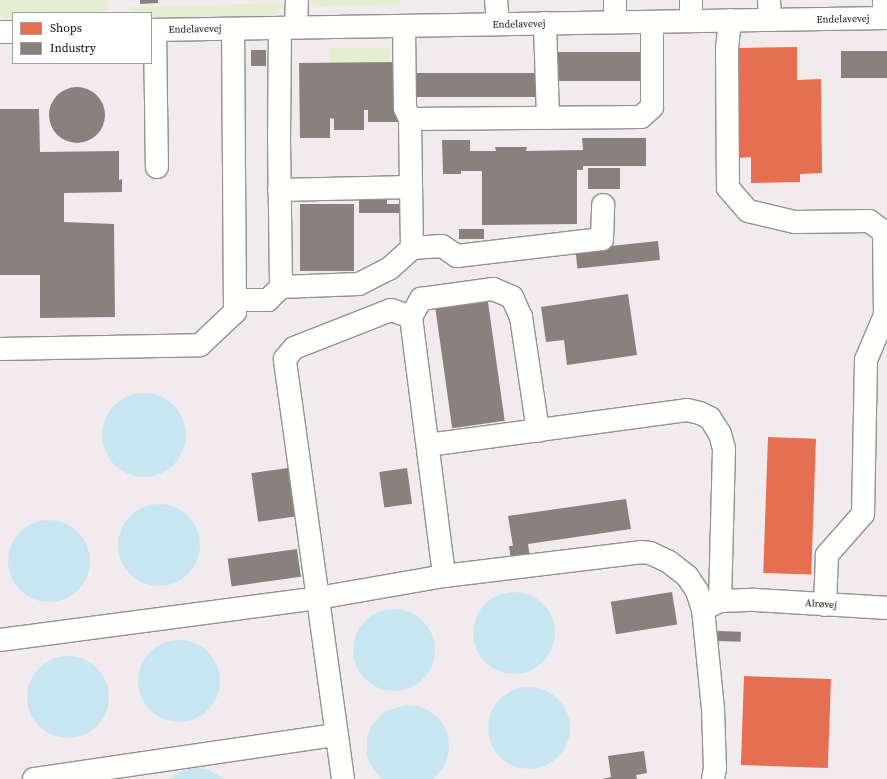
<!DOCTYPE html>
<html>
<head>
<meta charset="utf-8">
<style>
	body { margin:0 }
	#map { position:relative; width:887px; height:779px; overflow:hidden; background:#faf8f0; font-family:"Source Serif 4",serif }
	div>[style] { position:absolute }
	.industrial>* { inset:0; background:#f1ebed }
	.green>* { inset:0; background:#e4efd1; transform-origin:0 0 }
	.water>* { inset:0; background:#c8e6f2 }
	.round { border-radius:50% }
	.shops>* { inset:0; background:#e76f51; transform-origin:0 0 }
	.industry>* { inset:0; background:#8a817c; transform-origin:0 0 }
	.roads { filter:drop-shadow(1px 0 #93928f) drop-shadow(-1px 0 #93928f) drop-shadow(0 1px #93928f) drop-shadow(0 -1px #93928f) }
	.minor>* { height:22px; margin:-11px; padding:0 11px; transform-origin:11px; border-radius:11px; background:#fefefd }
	span { translate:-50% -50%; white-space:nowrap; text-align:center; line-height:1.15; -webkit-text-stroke:4px #fff; paint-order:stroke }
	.street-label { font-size:10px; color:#0c0c0c }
	.legend { position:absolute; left:12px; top:12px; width:140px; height:52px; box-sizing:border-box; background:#fff; border:1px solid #9e9e9e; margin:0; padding:5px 7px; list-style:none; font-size:12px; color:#0c0c0c }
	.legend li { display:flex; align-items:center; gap:8px; height:20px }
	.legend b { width:20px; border:1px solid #9e9e9e }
</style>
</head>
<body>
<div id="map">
	<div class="industrial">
		<i style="clip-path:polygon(evenodd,0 0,887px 0,887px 779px,0 779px,0 0,13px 13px,151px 13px,151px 63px,13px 63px,13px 13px)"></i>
	</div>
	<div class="green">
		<i style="clip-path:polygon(0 0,108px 0,108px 6px,104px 13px,13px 13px,13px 21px,8px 21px,0 16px)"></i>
		<i style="clip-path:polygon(309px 0,401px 0,401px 5px,316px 7px)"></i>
		<i style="clip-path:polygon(283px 3px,280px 10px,274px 15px,267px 18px,151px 19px,151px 13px,132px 13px,127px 7px)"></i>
		<i style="left:329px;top:48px;width:60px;height:15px"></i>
	</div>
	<div class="water">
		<i class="round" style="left:102px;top:393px;width:84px;height:84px"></i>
		<i class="round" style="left:118px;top:504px;width:82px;height:82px"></i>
		<i class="round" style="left:8px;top:520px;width:82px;height:82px"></i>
		<i class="round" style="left:473px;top:592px;width:82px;height:82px"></i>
		<i class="round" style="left:353px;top:609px;width:82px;height:82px"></i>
		<i class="round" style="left:138px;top:640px;width:82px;height:82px"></i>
		<i class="round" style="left:27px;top:656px;width:82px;height:82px"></i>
		<i class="round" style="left:488px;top:687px;width:82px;height:82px"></i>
		<i style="clip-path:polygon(406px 705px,417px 706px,428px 710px,437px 717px,444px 726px,448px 736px,449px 747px,447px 759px,443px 768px,433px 779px,382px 779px,371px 766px,367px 756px,367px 736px,371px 726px,385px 711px)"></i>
		<i style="clip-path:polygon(195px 768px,206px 769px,225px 779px,169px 779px,184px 770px)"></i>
	</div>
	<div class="shops">
		<i style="clip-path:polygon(797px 47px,797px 80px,821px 79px,822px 173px,800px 174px,800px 182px,751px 183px,751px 157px,739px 158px,737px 48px)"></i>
		<i style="left:768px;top:437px;width:48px;height:136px;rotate:2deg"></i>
		<i style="left:744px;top:676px;width:87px;height:89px;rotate:2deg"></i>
	</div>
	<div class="industry">
		<i style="clip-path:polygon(140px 0,158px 0,158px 3px,140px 4px)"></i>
		<i style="left:251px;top:50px;width:15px;height:16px"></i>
		<i style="left:887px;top:51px;width:27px;height:46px;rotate:90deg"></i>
		<i style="left:644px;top:52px;width:29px;height:90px;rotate:90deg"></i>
		<i style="clip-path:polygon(398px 62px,398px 122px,368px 122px,368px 110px,364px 110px,364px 130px,334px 130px,334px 119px,330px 118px,330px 138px,300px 138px,299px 63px)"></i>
		<i style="left:535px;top:73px;width:24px;height:124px;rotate:90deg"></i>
		<i class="round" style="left:49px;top:87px;width:56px;height:56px"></i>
		<i style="clip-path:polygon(0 109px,39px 109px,40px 152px,119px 151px,119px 180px,122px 179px,122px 192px,64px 193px,64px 222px,114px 224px,115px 317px,40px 318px,40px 275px,0 275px)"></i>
		<i style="clip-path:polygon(582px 138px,646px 138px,646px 166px,583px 166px,583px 170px,577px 170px,577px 224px,482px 225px,482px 171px,461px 171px,461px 174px,443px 174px,442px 140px,470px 140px,470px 151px,496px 151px,495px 147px,527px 147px,526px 151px,583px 150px)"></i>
		<i style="left:588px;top:168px;width:32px;height:21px"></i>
		<i style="clip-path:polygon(359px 200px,387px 200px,387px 204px,400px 204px,400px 213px,359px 213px)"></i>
		<i style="left:300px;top:204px;width:54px;height:67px"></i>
		<i style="left:459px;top:229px;width:25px;height:10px"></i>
		<i style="left:658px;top:241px;width:19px;height:83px;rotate:84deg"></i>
		<i style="clip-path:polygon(628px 294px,637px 355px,567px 365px,564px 340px,546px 342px,541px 307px)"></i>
		<i style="left:487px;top:295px;width:127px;height:53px;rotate:82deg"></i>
		<i style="left:288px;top:468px;width:49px;height:37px;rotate:82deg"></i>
		<i style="left:407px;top:468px;width:36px;height:28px;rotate:82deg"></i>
		<i style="clip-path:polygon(626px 499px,631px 529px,528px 544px,530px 557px,511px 560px,509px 546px,513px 546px,508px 516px)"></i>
		<i style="left:297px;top:549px;width:28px;height:70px;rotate:82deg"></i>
		<i style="left:672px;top:592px;width:33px;height:62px;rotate:81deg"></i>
		<i style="left:718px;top:631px;width:23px;height:10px;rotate:2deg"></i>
		<i style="clip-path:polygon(644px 751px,647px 773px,636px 775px,637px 779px,602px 779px,611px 777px,608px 756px)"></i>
	</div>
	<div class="roads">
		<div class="minor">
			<i style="left:496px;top:0;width:24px;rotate:85deg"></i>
			<i style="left:691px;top:0;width:21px;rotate:90deg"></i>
			<i style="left:769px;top:0;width:20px;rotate:87deg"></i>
			<i style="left:884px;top:0;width:18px;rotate:90deg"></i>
			<i style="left:730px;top:20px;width:29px;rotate:96deg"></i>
			<i style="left:727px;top:49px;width:139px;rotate:89.6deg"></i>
			<i style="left:728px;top:188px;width:30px;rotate:49deg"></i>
			<i style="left:748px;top:211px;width:48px;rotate:13.2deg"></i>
			<i style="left:795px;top:222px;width:74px;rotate:-0.8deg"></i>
			<i style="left:869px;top:221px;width:19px;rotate:36deg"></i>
			<i style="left:884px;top:232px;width:83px;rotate:89.3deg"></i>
			<i style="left:885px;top:315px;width:49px;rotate:112.9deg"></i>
			<i style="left:866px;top:360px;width:154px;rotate:91.1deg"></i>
			<i style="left:863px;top:514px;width:55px;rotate:131.3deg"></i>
			<i style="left:827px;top:555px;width:50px;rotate:92.3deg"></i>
			<i style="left:615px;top:21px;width:21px;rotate:-90deg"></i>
			<i style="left:545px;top:23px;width:95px;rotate:88.2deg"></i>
			<i style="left:404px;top:26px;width:82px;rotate:89.3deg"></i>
			<i style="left:405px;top:108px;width:12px;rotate:66deg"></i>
			<i style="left:296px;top:27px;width:27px;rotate:-88deg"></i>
			<i style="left:280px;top:28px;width:112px;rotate:90.5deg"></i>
			<i style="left:279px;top:140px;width:147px;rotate:89.2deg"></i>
			<i style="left:281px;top:287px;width:78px;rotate:-2.2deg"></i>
			<i style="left:359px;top:284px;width:34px;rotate:-27deg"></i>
			<i style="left:389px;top:269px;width:31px;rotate:-42deg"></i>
			<i style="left:412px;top:248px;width:30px;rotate:-4deg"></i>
			<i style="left:442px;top:246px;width:18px;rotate:34deg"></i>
			<i style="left:457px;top:256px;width:146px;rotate:-6.7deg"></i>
			<i style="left:602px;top:239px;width:34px;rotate:-88deg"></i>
			<i style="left:151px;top:30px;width:736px;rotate:-0.93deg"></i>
			<i style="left:155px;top:30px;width:137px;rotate:89.2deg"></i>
			<i style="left:0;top:32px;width:13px"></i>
			<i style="left:279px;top:190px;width:132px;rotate:-1.3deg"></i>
			<i style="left:412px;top:248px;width:129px;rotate:-90.9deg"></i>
			<i style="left:410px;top:119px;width:231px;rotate:-0.5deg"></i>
			<i style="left:641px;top:117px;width:15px;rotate:-42deg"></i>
			<i style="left:652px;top:107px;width:85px;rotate:-90deg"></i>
			<i style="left:235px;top:300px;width:33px"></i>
			<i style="left:268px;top:300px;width:18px;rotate:-45deg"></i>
			<i style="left:411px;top:317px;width:21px;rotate:-61deg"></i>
			<i style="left:421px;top:299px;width:73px;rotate:-7.9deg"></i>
			<i style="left:493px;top:289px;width:21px;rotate:23deg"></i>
			<i style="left:512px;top:297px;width:22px;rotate:66deg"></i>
			<i style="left:521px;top:317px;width:115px;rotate:81.5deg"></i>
			<i style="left:0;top:349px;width:200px;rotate:-1.1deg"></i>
			<i style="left:200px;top:345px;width:48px;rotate:-43.3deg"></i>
			<i style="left:235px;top:312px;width:283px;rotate:-90.4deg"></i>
			<i style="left:428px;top:445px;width:261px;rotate:-7.7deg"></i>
			<i style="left:687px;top:410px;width:13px;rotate:13deg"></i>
			<i style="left:700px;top:413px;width:11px;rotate:27deg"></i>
			<i style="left:710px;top:418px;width:19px;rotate:58deg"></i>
			<i style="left:720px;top:434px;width:16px;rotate:75deg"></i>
			<i style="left:724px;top:449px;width:152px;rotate:91.5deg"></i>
			<i style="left:706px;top:608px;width:16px;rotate:-27deg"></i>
			<i style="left:720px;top:601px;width:34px;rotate:-2deg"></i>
			<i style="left:754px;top:600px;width:133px;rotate:3.4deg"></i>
			<i style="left:0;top:640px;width:321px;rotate:-7.5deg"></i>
			<i style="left:318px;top:598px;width:128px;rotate:-9.9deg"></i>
			<i style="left:444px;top:576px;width:198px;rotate:-6.9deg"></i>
			<i style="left:641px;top:552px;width:9px;rotate:6deg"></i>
			<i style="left:650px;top:553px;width:21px;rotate:25deg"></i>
			<i style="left:669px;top:562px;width:23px;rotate:38deg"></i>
			<i style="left:687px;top:576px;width:18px;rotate:56deg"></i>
			<i style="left:697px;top:591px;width:19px;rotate:72deg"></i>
			<i style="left:703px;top:609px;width:100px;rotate:84.3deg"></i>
			<i style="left:713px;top:709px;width:59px;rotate:88.1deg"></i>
			<i style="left:715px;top:768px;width:11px;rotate:100deg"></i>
			<i style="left:34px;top:779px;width:306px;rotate:-8.3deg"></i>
			<i style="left:343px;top:779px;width:424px;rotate:-97.9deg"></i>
			<i style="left:285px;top:359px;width:14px;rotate:-51deg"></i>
			<i style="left:294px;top:348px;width:104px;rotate:-21.4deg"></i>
			<i style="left:391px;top:310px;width:21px;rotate:19deg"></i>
			<i style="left:411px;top:317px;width:261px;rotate:82.7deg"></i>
		</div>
	</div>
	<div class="street-label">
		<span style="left:843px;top:19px;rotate:-1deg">Endelavevej</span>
		<span style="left:519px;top:24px;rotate:-1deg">Endelavevej</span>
		<span style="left:195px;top:29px;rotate:-1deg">Endelavevej</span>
		<span style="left:821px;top:604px;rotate:4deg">Alrøvej</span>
	</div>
	<ul class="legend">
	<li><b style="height:11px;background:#e76f51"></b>Shops</li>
	<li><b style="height:11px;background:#8a817c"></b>Industry</li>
	</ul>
</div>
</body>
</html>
